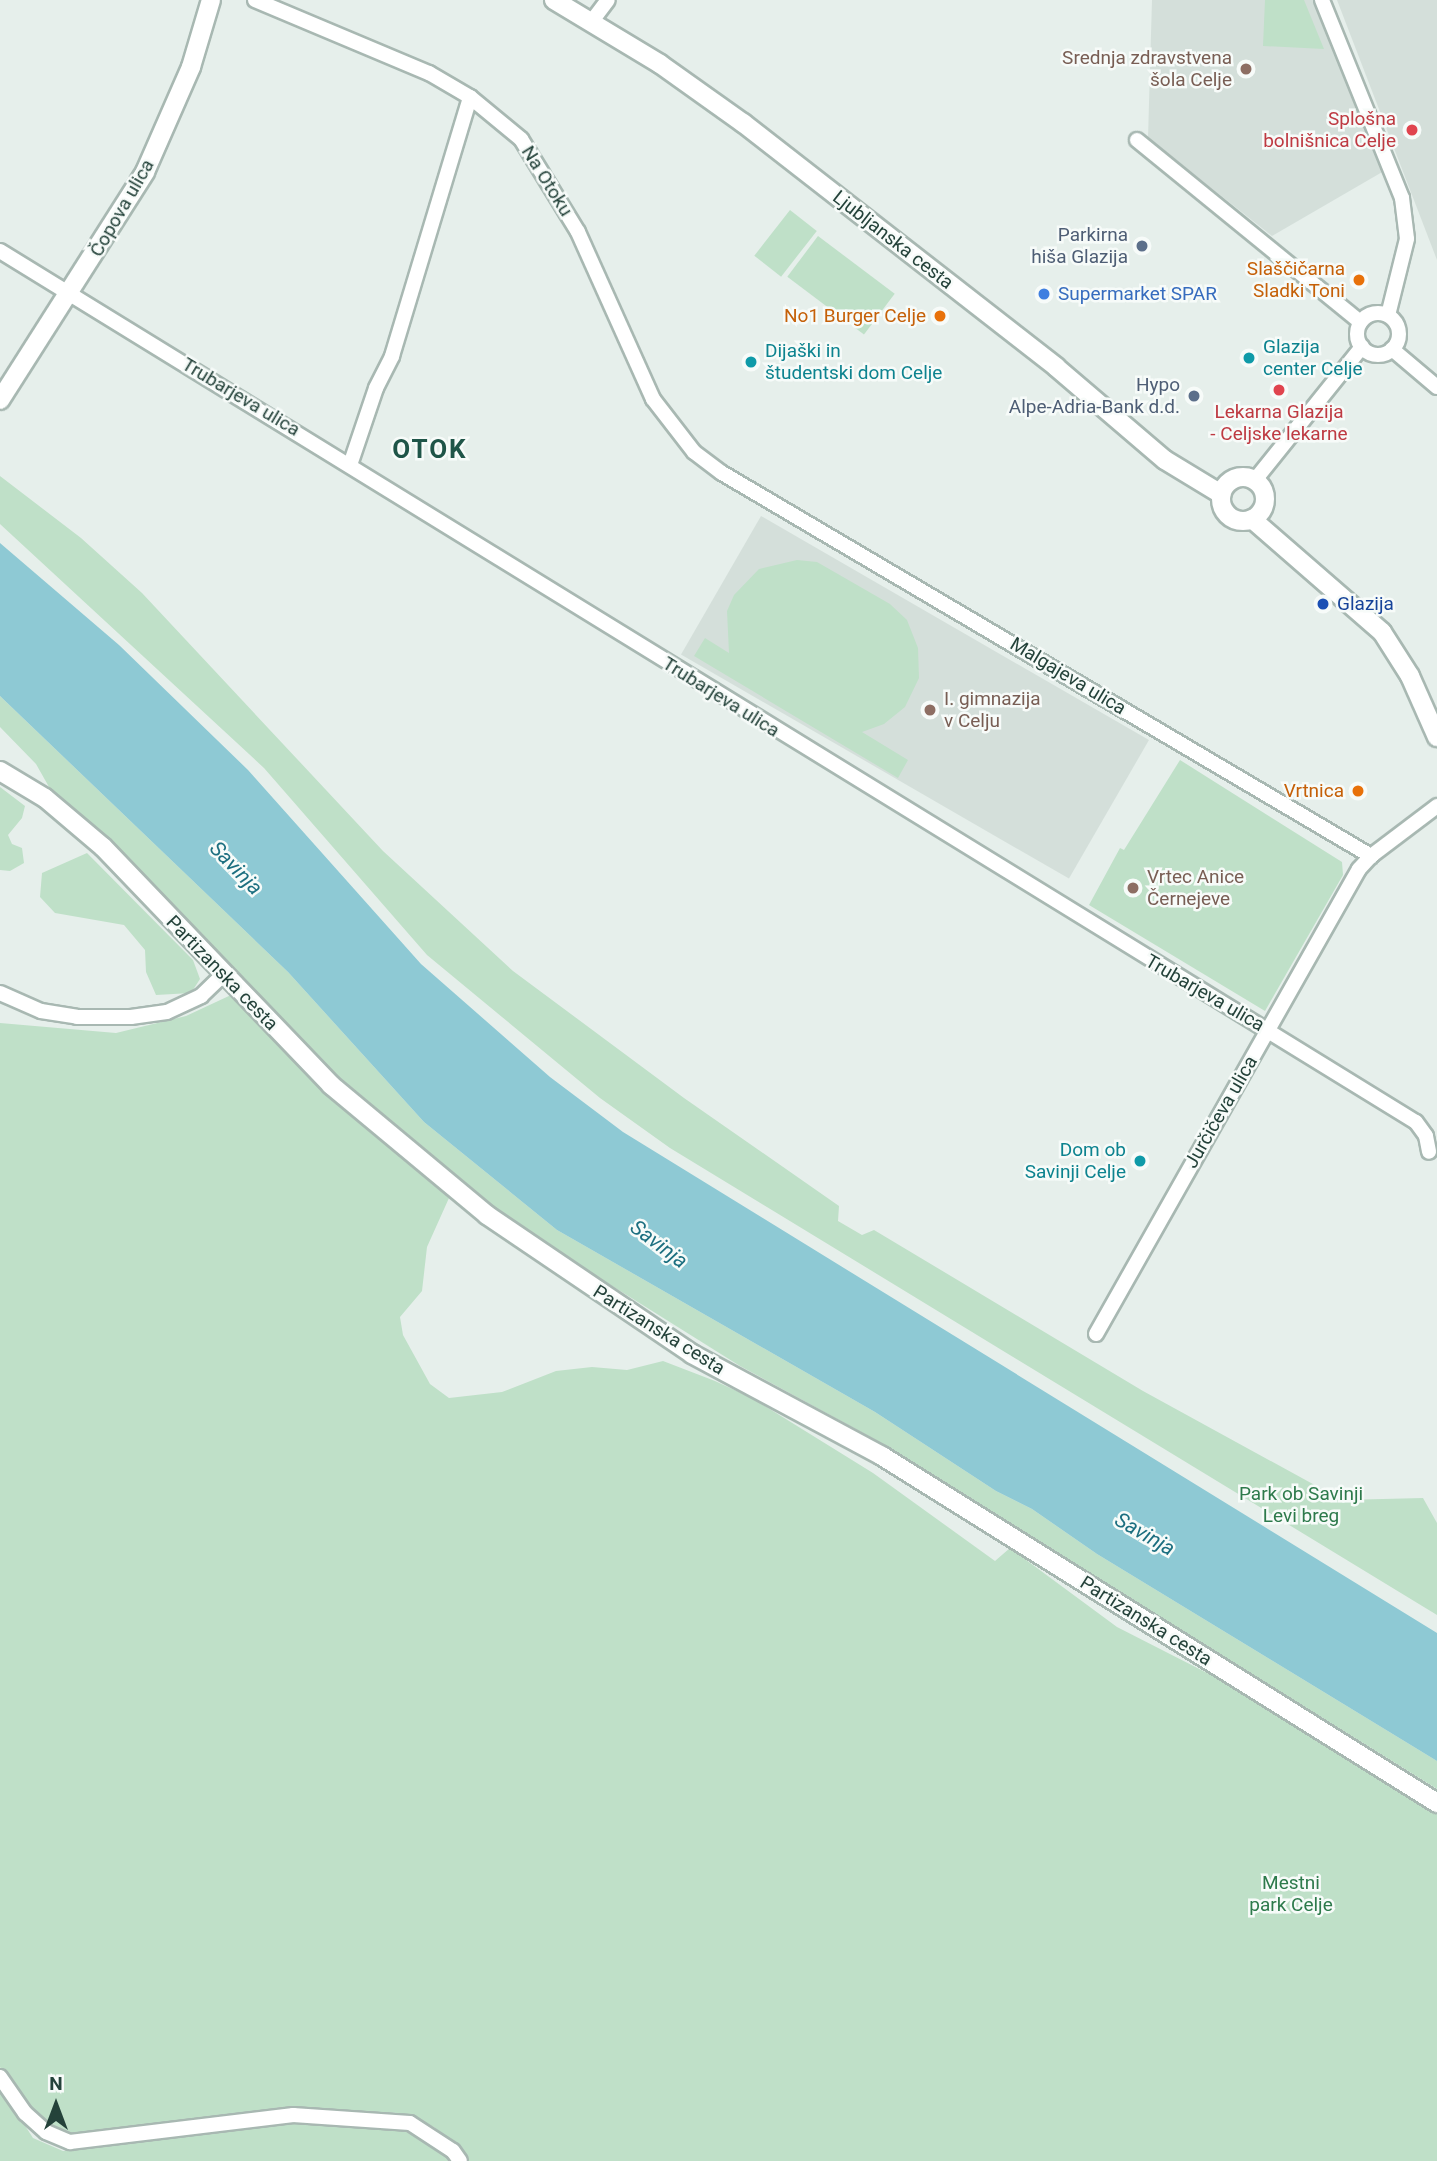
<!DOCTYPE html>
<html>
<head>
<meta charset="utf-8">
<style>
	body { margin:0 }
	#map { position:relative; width:1437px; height:2161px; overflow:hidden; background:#e6efeb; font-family:Roboto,sans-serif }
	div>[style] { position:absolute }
	.built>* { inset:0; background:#d4dfda; transform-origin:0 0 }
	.green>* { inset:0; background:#bfe0c8; transform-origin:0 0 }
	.water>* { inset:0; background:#8ec9d4 }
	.roads { filter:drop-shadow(2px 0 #a8b8b2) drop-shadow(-2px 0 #a8b8b2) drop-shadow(0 2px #a8b8b2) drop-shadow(0 -2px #a8b8b2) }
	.minor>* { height:14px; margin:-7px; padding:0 7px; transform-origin:7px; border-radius:7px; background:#fff }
	.minor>.ring { margin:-7px; padding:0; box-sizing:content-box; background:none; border:14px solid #fff; border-radius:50% }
	.tertiary>* { height:18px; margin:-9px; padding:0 9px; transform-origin:9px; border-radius:9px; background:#fff }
	.tertiary>.ring { margin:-9px; padding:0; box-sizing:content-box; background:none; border:18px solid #fff; border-radius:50% }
	.dots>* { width:19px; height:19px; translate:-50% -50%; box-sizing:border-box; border:4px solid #f7fbf9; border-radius:50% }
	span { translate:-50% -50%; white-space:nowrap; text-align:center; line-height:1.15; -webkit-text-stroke:5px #f7fbf9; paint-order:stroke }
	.education-label { font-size:19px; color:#785e54 }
	.right { translate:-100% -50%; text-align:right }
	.left { translate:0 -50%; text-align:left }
	.health-label { font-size:19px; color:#be3a42 }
	.street-label { font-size:19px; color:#24423a }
	.service-label { font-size:19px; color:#4e5e75 }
	.food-label { font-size:19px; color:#c56008 }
	.shop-label { font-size:19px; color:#366cbe }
	.culture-label { font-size:19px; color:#0d838f }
	.transit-label { font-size:19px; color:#164399 }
	.park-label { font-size:19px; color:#2d7a4b }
	.water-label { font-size:21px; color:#1c6f80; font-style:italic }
	.district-label { font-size:26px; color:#1f5548; font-weight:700; letter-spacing:2px }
	.north { position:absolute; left:21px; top:2070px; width:70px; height:70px; -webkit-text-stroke:5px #f7fbf9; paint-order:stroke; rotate:0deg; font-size:19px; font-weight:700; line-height:28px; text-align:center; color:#24423a }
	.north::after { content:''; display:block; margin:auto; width:24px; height:32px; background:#24423a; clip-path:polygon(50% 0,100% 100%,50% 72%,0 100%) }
</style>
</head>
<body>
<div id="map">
	<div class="built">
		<i style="clip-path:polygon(1152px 0,1313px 0,1384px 171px,1272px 236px,1148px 138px)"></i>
		<i style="clip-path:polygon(1337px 0,1437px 0,1437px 260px)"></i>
		<i style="left:761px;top:516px;width:448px;height:160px;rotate:30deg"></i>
	</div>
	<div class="green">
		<i style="clip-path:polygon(1265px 0,1304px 0,1324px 49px,1263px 46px)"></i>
		<i style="left:790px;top:210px;width:34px;height:58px;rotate:38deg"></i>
		<i style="left:818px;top:236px;width:96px;height:51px;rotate:37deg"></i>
		<i style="clip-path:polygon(0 476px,81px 538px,142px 593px,383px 851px,513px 971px,684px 1098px,839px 1206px,838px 1221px,862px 1235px,874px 1230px,1143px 1391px,1342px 1500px,1423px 1498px,1437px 1523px,1437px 1615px,670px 1148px,600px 1098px,427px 955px,264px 768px,0 524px)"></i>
		<i style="clip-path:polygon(797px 560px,817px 562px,890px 604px,907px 620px,918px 648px,919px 678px,905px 707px,884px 724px,862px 732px,908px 760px,898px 778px,694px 656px,705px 638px,729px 653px,727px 611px,734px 595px,759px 569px)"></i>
		<i style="clip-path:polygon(0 696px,288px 972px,424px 1122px,557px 1230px,875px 1412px,996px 1491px,1032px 1509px,1097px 1554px,1437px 1761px,1437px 1789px,874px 1439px,740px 1366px,550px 1247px,464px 1186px,336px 1078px,53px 794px,36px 764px,0 727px)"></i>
		<i style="clip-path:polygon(1180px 760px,1342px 862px,1343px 875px,1265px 1011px,1089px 905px,1120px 848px,1124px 850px)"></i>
		<i style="clip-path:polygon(0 787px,25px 806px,22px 818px,8px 835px,12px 844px,22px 848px,24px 863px,10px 871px,0 870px)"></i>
		<i style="clip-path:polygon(87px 853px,193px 960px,200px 979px,191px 993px,156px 995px,146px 972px,145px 950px,124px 925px,55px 913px,40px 897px,42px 873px)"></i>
		<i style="clip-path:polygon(231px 995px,325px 1093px,449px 1198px,427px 1247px,422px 1291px,400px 1317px,403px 1335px,430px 1384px,449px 1398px,502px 1392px,556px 1371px,592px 1367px,627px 1370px,663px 1361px,715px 1381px,752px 1398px,873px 1473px,995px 1561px,1010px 1548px,1117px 1627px,1215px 1677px,1437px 1814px,1437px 2161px,468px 2161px,434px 2127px,398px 2113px,282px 2107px,106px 2133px,74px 2136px,38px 2127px,0 2067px,0 1023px,116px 1033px,186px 1016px)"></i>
		<i style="clip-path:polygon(0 2087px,33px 2138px,63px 2151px,279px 2119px,402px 2127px,433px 2141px,453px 2161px,0 2161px)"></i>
	</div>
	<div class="water">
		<i style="clip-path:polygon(0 543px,119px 645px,248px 770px,421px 964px,550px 1077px,623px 1132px,1437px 1633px,1437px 1761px,1097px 1554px,1032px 1509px,996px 1491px,875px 1412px,557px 1230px,424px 1122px,288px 972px,0 696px)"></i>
	</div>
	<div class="roads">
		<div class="minor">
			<i style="left:255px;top:0;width:189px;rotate:22.8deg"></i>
			<i style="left:429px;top:73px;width:48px;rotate:30.3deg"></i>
			<i style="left:470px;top:97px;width:66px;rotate:39.5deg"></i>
			<i style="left:521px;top:139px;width:109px;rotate:58.5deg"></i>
			<i style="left:578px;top:232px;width:183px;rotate:65.8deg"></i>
			<i style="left:653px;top:399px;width:67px;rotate:52.3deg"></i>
			<i style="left:694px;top:452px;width:35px;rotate:37deg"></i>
			<i style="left:722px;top:473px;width:754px;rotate:30.55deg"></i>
			<i style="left:1371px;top:856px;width:83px;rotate:-37.1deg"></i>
			<i style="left:1322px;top:0;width:214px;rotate:68deg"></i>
			<i style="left:1402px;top:198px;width:41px;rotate:83deg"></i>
			<i style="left:1407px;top:239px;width:78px;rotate:104deg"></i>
			<i style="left:592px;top:21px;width:26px;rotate:-53deg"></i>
			<i style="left:1137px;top:140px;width:288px;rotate:39.2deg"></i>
			<i style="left:0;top:251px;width:1662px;rotate:31.6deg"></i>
			<i style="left:1416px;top:1122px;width:17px;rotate:54deg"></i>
			<i style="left:1426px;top:1136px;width:16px;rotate:79deg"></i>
			<i class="ring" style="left:1357px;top:313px;width:28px;height:28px"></i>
			<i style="left:1392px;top:349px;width:59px;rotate:40.2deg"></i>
			<i style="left:350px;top:465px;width:81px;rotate:-71.3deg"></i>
			<i style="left:376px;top:388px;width:36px;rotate:-63deg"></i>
			<i style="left:392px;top:356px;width:270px;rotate:-73.2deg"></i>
			<i style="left:1255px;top:480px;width:171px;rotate:-51.2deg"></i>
			<i style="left:0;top:993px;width:45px;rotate:23.7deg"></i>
			<i style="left:41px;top:1011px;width:36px;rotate:9deg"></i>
			<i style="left:77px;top:1017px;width:54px"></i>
			<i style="left:131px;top:1017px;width:36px;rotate:-8deg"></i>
			<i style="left:167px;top:1012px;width:38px;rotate:-25deg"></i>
			<i style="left:201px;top:996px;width:29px;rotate:-44deg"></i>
			<i style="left:1096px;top:1334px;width:534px;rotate:-60.51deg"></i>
			<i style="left:1359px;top:869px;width:18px;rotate:-47deg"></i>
			<i style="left:0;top:2077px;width:44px;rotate:55.2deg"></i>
			<i style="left:25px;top:2113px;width:28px;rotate:42deg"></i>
			<i style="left:46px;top:2132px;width:26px;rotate:23deg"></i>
			<i style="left:70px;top:2142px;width:225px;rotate:-6.9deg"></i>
			<i style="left:293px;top:2115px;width:117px;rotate:3.9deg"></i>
			<i style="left:410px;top:2123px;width:51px;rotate:33.1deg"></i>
			<i style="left:453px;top:2151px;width:12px;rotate:55deg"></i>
		</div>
		<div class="tertiary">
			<i style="left:554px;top:0;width:124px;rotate:31.1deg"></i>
			<i style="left:660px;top:64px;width:102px;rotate:35.4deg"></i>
			<i style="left:743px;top:123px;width:397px;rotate:37.9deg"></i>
			<i style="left:1056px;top:367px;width:143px;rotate:40.5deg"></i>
			<i style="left:1165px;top:460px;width:66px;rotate:31.3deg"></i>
			<i style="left:0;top:400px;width:270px;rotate:-57.5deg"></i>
			<i style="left:145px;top:172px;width:115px;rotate:-66.3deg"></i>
			<i style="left:191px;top:67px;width:70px;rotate:-73.4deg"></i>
			<i class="ring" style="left:1221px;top:477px;width:26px;height:26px"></i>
			<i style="left:1252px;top:519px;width:172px;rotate:41deg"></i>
			<i style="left:1382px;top:632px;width:52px;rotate:57.5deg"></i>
			<i style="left:1410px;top:676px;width:67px;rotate:66.1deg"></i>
			<i style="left:0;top:771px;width:52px;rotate:31deg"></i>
			<i style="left:45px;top:798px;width:76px;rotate:40.2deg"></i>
			<i style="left:103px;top:847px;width:330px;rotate:46.2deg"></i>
			<i style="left:331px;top:1085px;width:203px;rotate:39.8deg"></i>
			<i style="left:487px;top:1215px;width:248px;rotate:34.1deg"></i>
			<i style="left:692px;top:1354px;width:216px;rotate:28.2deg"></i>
			<i style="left:882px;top:1456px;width:655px;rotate:32.01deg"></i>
		</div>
	</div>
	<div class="dots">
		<i style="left:1246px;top:69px;background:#8d6e63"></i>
		<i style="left:1412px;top:130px;background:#e0444e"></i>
		<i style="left:1142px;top:246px;background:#5c6f8a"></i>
		<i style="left:1359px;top:280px;background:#e8710a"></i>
		<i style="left:1044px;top:294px;background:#3f7fe0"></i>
		<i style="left:940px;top:316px;background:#e8710a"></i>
		<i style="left:1249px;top:358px;background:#0f9aa8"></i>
		<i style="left:751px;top:362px;background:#0f9aa8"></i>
		<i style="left:1279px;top:390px;background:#e0444e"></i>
		<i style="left:1194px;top:396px;background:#5c6f8a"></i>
		<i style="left:1323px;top:604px;background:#1a4fb4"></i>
		<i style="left:930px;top:710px;background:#8d6e63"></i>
		<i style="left:1358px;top:791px;background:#e8710a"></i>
		<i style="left:1133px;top:888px;background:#8d6e63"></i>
		<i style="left:1140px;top:1161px;background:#0f9aa8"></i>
	</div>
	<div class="education-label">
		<span class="right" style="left:1232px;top:69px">Srednja zdravstvena<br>šola Celje</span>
		<span class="left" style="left:944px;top:710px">I. gimnazija<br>v Celju</span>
		<span class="left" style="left:1147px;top:888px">Vrtec Anice<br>Černejeve</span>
	</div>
	<div class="health-label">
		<span class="right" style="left:1396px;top:130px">Splošna<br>bolnišnica Celje</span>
		<span style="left:1279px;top:423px">Lekarna Glazija<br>- Celjske lekarne</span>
	</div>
	<div class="street-label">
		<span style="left:547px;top:181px;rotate:58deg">Na Otoku</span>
		<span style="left:122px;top:208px;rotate:-60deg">Čopova ulica</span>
		<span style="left:893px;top:240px;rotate:38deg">Ljubljanska cesta</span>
		<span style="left:241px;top:397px;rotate:31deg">Trubarjeva ulica</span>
		<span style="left:1068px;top:676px;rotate:31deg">Malgajeva ulica</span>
		<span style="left:721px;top:697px;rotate:32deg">Trubarjeva ulica</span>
		<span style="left:222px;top:973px;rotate:46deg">Partizanska cesta</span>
		<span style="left:1205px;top:993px;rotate:30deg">Trubarjeva ulica</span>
		<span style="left:1221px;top:1112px;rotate:-60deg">Jurčičeva ulica</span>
		<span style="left:659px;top:1330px;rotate:32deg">Partizanska cesta</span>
		<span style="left:1146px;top:1621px;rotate:32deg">Partizanska cesta</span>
	</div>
	<div class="service-label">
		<span class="right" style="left:1128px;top:246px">Parkirna<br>hiša Glazija</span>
		<span class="right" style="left:1180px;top:396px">Hypo<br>Alpe-Adria-Bank d.d.</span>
	</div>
	<div class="food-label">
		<span class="right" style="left:1345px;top:280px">Slaščičarna<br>Sladki Toni</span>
		<span class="right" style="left:926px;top:316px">No1 Burger Celje</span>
		<span class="right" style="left:1344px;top:791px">Vrtnica</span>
	</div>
	<div class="shop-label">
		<span class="left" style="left:1058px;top:294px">Supermarket SPAR</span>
	</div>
	<div class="culture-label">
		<span class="left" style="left:1263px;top:358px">Glazija<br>center Celje</span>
		<span class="left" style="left:765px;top:362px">Dijaški in<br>študentski dom Celje</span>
		<span class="right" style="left:1126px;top:1161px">Dom ob<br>Savinji Celje</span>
	</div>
	<div class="transit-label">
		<span class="left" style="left:1337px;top:604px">Glazija</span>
	</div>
	<div class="park-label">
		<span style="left:1301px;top:1505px">Park ob Savinji<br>Levi breg</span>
		<span style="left:1291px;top:1894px">Mestni<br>park Celje</span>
	</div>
	<div class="water-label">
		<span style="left:236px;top:868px;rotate:46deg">Savinja</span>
		<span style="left:659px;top:1244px;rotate:37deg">Savinja</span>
		<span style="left:1145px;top:1534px;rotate:30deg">Savinja</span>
	</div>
	<div class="district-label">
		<span style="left:430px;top:450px">OTOK</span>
	</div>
	<div class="north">N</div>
</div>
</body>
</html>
